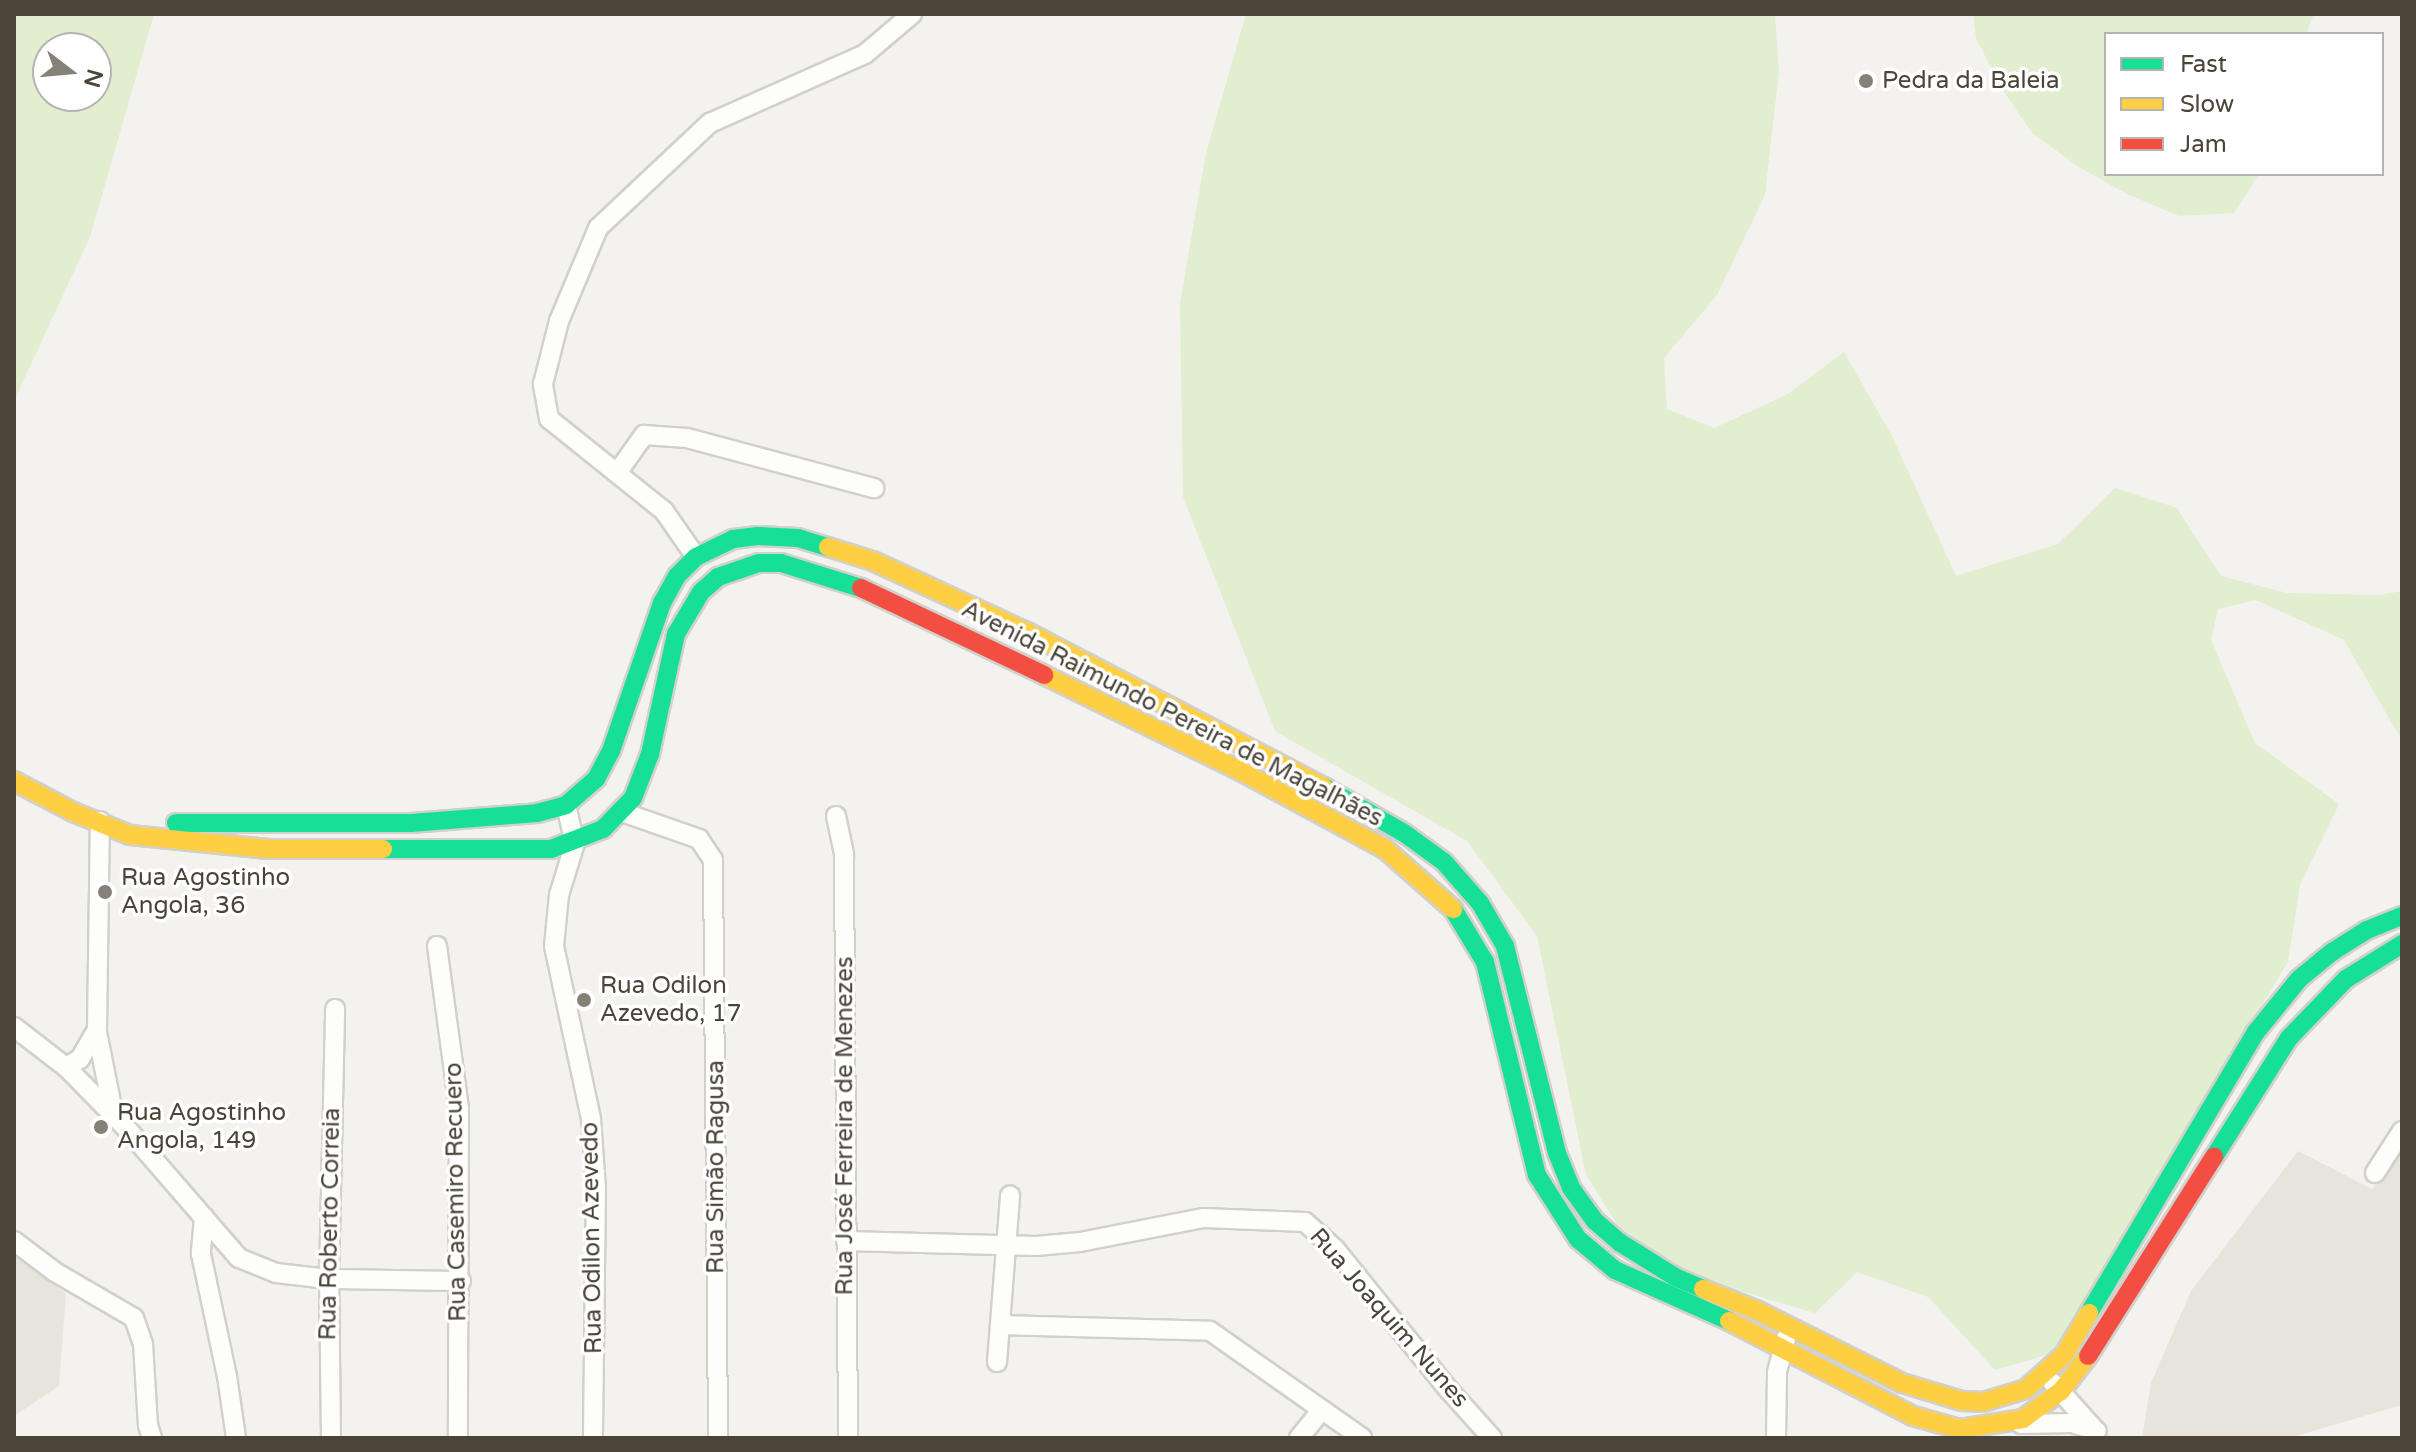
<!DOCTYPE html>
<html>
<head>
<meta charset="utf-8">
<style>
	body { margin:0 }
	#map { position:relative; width:2416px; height:1452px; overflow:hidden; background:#f4f2ee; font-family:"Varela Round",sans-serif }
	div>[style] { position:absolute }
	.residential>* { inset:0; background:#e7e4dc }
	.green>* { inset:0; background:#e1eecf }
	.roads { filter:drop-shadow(2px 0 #d2d0cb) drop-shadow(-2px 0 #d2d0cb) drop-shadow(0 2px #d2d0cb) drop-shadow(0 -2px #d2d0cb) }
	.street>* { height:18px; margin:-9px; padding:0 9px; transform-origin:9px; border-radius:9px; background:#fdfdfc }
	.fast>* { height:18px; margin:-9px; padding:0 9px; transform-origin:9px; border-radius:9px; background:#16e098 }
	.slow>* { height:18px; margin:-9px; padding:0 9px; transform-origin:9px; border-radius:9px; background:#ffcf43 }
	.jam>* { height:18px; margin:-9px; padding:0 9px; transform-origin:9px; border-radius:9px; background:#f24e42 }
	.dots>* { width:22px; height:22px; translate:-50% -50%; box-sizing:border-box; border:4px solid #fff; border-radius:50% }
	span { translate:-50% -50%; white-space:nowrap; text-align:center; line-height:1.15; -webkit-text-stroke:7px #fff; paint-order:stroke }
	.poi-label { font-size:24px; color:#4b4439 }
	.left { translate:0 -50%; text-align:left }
	.street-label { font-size:24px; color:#4b4439 }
	.frame { position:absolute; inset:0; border:16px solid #4b4439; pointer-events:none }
	.legend { position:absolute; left:2104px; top:32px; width:280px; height:144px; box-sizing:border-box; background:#fff; border:2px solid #b7b4b0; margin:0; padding:10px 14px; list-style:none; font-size:24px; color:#4b4439 }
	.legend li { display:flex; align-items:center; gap:16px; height:40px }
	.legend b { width:40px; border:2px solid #b7b4b0 }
	.north { position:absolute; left:32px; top:32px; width:80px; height:80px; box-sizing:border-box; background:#fff; border:2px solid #b7b4b0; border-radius:50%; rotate:106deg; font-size:22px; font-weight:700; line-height:32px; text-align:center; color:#4b4439 }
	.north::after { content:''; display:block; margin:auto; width:28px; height:36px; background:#868178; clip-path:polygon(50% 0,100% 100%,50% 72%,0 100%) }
</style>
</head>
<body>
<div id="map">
	<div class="residential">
		<i style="clip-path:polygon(2402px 1147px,2402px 1405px,2289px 1438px,2142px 1438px,2151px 1383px,2191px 1291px,2298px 1151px,2372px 1189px)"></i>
		<i style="clip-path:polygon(14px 1251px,66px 1294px,59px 1386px,14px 1416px)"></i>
	</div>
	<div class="green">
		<i style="clip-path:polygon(evenodd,14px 14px,154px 14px,90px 237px,14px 401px,14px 14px,48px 48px,96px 48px,96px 96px,48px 96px,48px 48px)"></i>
		<i style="clip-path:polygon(1246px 14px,1775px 14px,1779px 71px,1765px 195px,1717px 295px,1664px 358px,1667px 409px,1714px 428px,1788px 394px,1844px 352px,1892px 436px,1956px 576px,2058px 544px,2115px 488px,2177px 508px,2221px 576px,2287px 593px,2380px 595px,2402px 591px,2402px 741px,2344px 640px,2256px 600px,2218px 609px,2211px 640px,2255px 743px,2339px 804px,2300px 885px,2288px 962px,2054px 1353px,1995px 1370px,1928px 1297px,1857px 1272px,1815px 1313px,1703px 1280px,1657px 1255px,1617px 1224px,1586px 1175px,1537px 936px,1467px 841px,1275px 731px,1183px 497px,1180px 304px,1206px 153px)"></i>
		<i style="clip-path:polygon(1973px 14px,2314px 14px,2306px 34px,2106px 34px,2106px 174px,2259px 174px,2234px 213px,2179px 216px,2127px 194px,2079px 167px,2032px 133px,2002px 89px,1976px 38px)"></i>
	</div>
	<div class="roads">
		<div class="street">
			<i style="left:617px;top:473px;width:47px;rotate:-54.6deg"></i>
			<i style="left:644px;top:435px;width:43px;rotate:4deg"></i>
			<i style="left:687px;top:438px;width:194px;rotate:15deg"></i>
			<i style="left:696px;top:557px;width:56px;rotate:-124.8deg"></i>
			<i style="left:664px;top:511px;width:147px;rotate:-141.3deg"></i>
			<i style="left:549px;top:419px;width:36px;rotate:-100deg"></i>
			<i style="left:543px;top:384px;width:65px;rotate:-75.7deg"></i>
			<i style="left:559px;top:321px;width:101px;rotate:-67.2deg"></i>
			<i style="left:598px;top:228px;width:154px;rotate:-43.2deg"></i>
			<i style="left:710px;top:123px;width:170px;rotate:-24deg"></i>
			<i style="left:865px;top:54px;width:62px;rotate:-40.4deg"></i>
			<i style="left:566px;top:805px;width:39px;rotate:77deg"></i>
			<i style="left:575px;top:843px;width:54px;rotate:107.1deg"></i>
			<i style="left:559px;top:895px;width:51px;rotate:95.6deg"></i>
			<i style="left:554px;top:946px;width:177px;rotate:77.9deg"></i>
			<i style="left:591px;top:1119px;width:69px;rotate:85.9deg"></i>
			<i style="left:596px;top:1188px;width:250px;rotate:90.7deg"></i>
			<i style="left:622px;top:812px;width:82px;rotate:19.3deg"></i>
			<i style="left:699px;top:839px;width:25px;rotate:56deg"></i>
			<i style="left:713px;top:860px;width:578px;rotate:89.5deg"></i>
			<i style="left:836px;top:816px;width:40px;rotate:78deg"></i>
			<i style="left:844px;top:855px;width:583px;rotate:89.61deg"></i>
			<i style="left:437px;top:946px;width:164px;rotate:82.3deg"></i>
			<i style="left:459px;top:1109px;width:329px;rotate:90.2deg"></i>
			<i style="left:14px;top:1027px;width:66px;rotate:37.6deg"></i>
			<i style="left:66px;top:1067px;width:88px;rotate:45.5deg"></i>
			<i style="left:128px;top:1130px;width:169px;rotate:49.1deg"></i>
			<i style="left:239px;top:1258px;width:40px;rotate:22deg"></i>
			<i style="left:276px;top:1273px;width:53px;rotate:6.5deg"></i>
			<i style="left:329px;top:1279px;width:132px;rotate:0.9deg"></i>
			<i style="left:97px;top:1032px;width:82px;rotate:78.7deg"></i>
			<i style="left:66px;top:1067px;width:16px;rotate:-30deg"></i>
			<i style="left:80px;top:1059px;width:34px;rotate:-60deg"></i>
			<i style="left:97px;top:1029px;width:208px;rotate:-89.2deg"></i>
			<i style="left:2375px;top:1173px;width:50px;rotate:-57.3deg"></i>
			<i style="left:204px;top:1217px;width:37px;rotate:95deg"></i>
			<i style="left:201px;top:1254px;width:125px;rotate:78deg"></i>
			<i style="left:227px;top:1376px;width:63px;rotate:81.7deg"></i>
			<i style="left:14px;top:1241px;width:51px;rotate:37.1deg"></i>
			<i style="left:55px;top:1272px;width:91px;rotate:30.2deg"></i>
			<i style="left:134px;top:1318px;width:28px;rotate:71deg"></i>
			<i style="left:143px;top:1344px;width:81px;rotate:86.5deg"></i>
			<i style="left:148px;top:1425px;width:14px;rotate:73deg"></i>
			<i style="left:846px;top:1241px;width:190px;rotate:1.5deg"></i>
			<i style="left:1036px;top:1246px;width:44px;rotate:-5.2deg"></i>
			<i style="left:1080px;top:1242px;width:126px;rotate:-11deg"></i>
			<i style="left:1204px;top:1218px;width:101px;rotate:2.3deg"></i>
			<i style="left:1305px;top:1222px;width:40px;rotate:42deg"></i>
			<i style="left:1335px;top:1249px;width:180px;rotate:51.1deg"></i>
			<i style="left:1448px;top:1389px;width:66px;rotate:48.1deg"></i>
			<i style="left:1000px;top:1325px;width:210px;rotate:1.6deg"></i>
			<i style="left:1210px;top:1331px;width:186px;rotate:35.1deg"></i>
			<i style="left:997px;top:1362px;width:167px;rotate:-85.5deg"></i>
			<i style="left:2053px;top:1383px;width:63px;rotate:48.2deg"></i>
			<i style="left:2021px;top:1424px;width:51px;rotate:-1.1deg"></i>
			<i style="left:2072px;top:1423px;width:26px;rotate:18deg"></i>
			<i style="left:331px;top:1438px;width:159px;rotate:-90.7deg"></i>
			<i style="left:329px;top:1279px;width:270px;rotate:-88.7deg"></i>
			<i style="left:1299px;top:1438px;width:36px;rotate:-51deg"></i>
			<i style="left:1776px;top:1438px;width:66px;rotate:-89.1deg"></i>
			<i style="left:1777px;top:1372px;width:35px;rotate:-75deg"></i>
		</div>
		<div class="fast">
			<i style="left:1324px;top:787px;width:92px;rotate:29.9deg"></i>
			<i style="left:1404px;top:833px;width:49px;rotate:35.9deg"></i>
			<i style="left:1444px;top:862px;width:55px;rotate:48.7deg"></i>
			<i style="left:1480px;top:903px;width:50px;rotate:59.8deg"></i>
			<i style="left:1505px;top:946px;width:213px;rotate:75.9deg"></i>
			<i style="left:1557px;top:1153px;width:38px;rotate:68deg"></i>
			<i style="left:1571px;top:1188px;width:41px;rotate:54deg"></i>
			<i style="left:1595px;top:1221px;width:32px;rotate:41deg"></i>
			<i style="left:1619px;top:1242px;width:66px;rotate:32deg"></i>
			<i style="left:1675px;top:1277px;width:30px;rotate:23deg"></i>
			<i style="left:176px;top:823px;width:235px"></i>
			<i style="left:411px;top:823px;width:126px;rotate:-4.5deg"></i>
			<i style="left:537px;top:813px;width:30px;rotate:-15deg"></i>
			<i style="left:566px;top:805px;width:40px;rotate:-41deg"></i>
			<i style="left:596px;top:779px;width:32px;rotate:-62deg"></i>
			<i style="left:611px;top:751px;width:157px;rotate:-71deg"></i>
			<i style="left:662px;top:603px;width:31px;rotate:-61deg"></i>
			<i style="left:677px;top:576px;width:27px;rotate:-45deg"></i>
			<i style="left:696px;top:557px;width:41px;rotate:-25.9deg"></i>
			<i style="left:733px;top:539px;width:25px;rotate:-7deg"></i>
			<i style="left:758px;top:536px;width:40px;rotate:2.9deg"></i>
			<i style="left:798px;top:538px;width:31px;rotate:17deg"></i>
			<i style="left:383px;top:849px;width:168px"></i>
			<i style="left:551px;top:849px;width:56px;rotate:-21deg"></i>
			<i style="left:603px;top:829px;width:43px;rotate:-45.9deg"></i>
			<i style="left:633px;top:798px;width:47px;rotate:-68.9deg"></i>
			<i style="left:650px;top:754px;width:123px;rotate:-77.8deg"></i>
			<i style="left:676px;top:634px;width:49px;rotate:-59.2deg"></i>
			<i style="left:701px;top:592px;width:23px;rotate:-41deg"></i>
			<i style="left:718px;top:577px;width:43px;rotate:-18.9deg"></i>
			<i style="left:759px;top:563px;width:22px"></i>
			<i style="left:781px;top:563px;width:84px;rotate:17.4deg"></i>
			<i style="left:1453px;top:909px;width:62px;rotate:58.9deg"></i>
			<i style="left:1485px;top:962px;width:219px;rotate:76.3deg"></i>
			<i style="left:1537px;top:1175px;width:76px;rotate:57.4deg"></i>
			<i style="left:1578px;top:1239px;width:48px;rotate:40deg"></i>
			<i style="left:1615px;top:1270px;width:125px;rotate:24.1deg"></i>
			<i style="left:2214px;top:1157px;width:141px;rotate:-57.8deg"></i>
			<i style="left:2289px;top:1038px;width:82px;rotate:-46deg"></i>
			<i style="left:2346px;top:979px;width:66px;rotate:-32deg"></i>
			<i style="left:2089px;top:1313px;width:327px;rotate:-59.3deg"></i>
			<i style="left:2256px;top:1032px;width:68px;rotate:-50.9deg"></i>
			<i style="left:2299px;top:979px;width:43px;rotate:-39.3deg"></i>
			<i style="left:2332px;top:952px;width:41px;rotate:-32.2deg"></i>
			<i style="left:2367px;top:930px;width:38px;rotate:-22deg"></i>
		</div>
		<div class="slow">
			<i style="left:828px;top:547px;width:47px;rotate:17.3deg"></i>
			<i style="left:873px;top:561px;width:170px;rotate:24.8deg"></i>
			<i style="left:1027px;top:632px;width:335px;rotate:27.6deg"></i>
			<i style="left:1044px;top:675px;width:217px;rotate:26deg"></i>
			<i style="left:1239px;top:770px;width:166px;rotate:28.4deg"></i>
			<i style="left:1385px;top:849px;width:91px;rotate:41.4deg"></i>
			<i style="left:14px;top:781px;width:67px;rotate:27.7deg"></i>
			<i style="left:73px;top:812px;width:61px;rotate:22deg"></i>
			<i style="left:130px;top:835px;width:139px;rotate:5.8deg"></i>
			<i style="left:268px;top:849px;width:115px"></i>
			<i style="left:1703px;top:1289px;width:59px;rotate:21.8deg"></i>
			<i style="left:1758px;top:1311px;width:161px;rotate:26.6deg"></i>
			<i style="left:1902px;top:1383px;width:63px;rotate:16.7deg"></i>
			<i style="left:1962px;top:1401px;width:21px;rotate:3deg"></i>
			<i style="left:1983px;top:1402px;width:45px;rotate:-16.8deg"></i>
			<i style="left:2026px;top:1389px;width:51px;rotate:-41.8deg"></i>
			<i style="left:2064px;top:1355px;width:49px;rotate:-59.2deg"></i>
			<i style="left:1729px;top:1321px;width:207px;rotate:27.3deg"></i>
			<i style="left:1913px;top:1416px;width:49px;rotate:15.5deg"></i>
			<i style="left:1960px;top:1429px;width:64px;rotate:-9deg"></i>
			<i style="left:2023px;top:1419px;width:47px;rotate:-36.4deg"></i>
			<i style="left:2061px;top:1391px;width:44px;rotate:-52.4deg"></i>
		</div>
		<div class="jam">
			<i style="left:861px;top:588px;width:203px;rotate:25.4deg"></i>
			<i style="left:2088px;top:1356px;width:236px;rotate:-57.7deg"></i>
		</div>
	</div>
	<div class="dots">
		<i style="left:1866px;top:81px;background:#868178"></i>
		<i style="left:105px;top:892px;background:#868178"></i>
		<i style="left:584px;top:1000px;background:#868178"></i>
		<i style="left:101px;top:1127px;background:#868178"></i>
	</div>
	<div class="poi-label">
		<span class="left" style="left:1882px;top:81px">Pedra da Baleia</span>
		<span class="left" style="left:121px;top:892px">Rua Agostinho<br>Angola, 36</span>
		<span class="left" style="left:600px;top:1000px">Rua Odilon<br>Azevedo, 17</span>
		<span class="left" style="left:117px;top:1127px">Rua Agostinho<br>Angola, 149</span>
	</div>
	<div class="street-label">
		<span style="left:1172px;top:714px;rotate:27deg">Avenida Raimundo Pereira de Magalhães</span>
		<span style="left:845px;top:1126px;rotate:-90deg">Rua José Ferreira de Menezes</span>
		<span style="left:716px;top:1167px;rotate:-90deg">Rua Simão Ragusa</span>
		<span style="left:456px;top:1192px;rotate:-91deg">Rua Casemiro Recuero</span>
		<span style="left:330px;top:1224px;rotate:-89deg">Rua Roberto Correia</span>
		<span style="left:592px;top:1238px;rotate:-91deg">Rua Odilon Azevedo</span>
		<span style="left:1389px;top:1318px;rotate:49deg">Rua Joaquim Nunes</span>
	</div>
	<div class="frame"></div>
	<ul class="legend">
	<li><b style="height:10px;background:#16e098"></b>Fast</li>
	<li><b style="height:10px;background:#ffcf43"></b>Slow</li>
	<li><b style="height:10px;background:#f24e42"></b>Jam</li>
	</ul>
	<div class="north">N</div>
</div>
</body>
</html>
